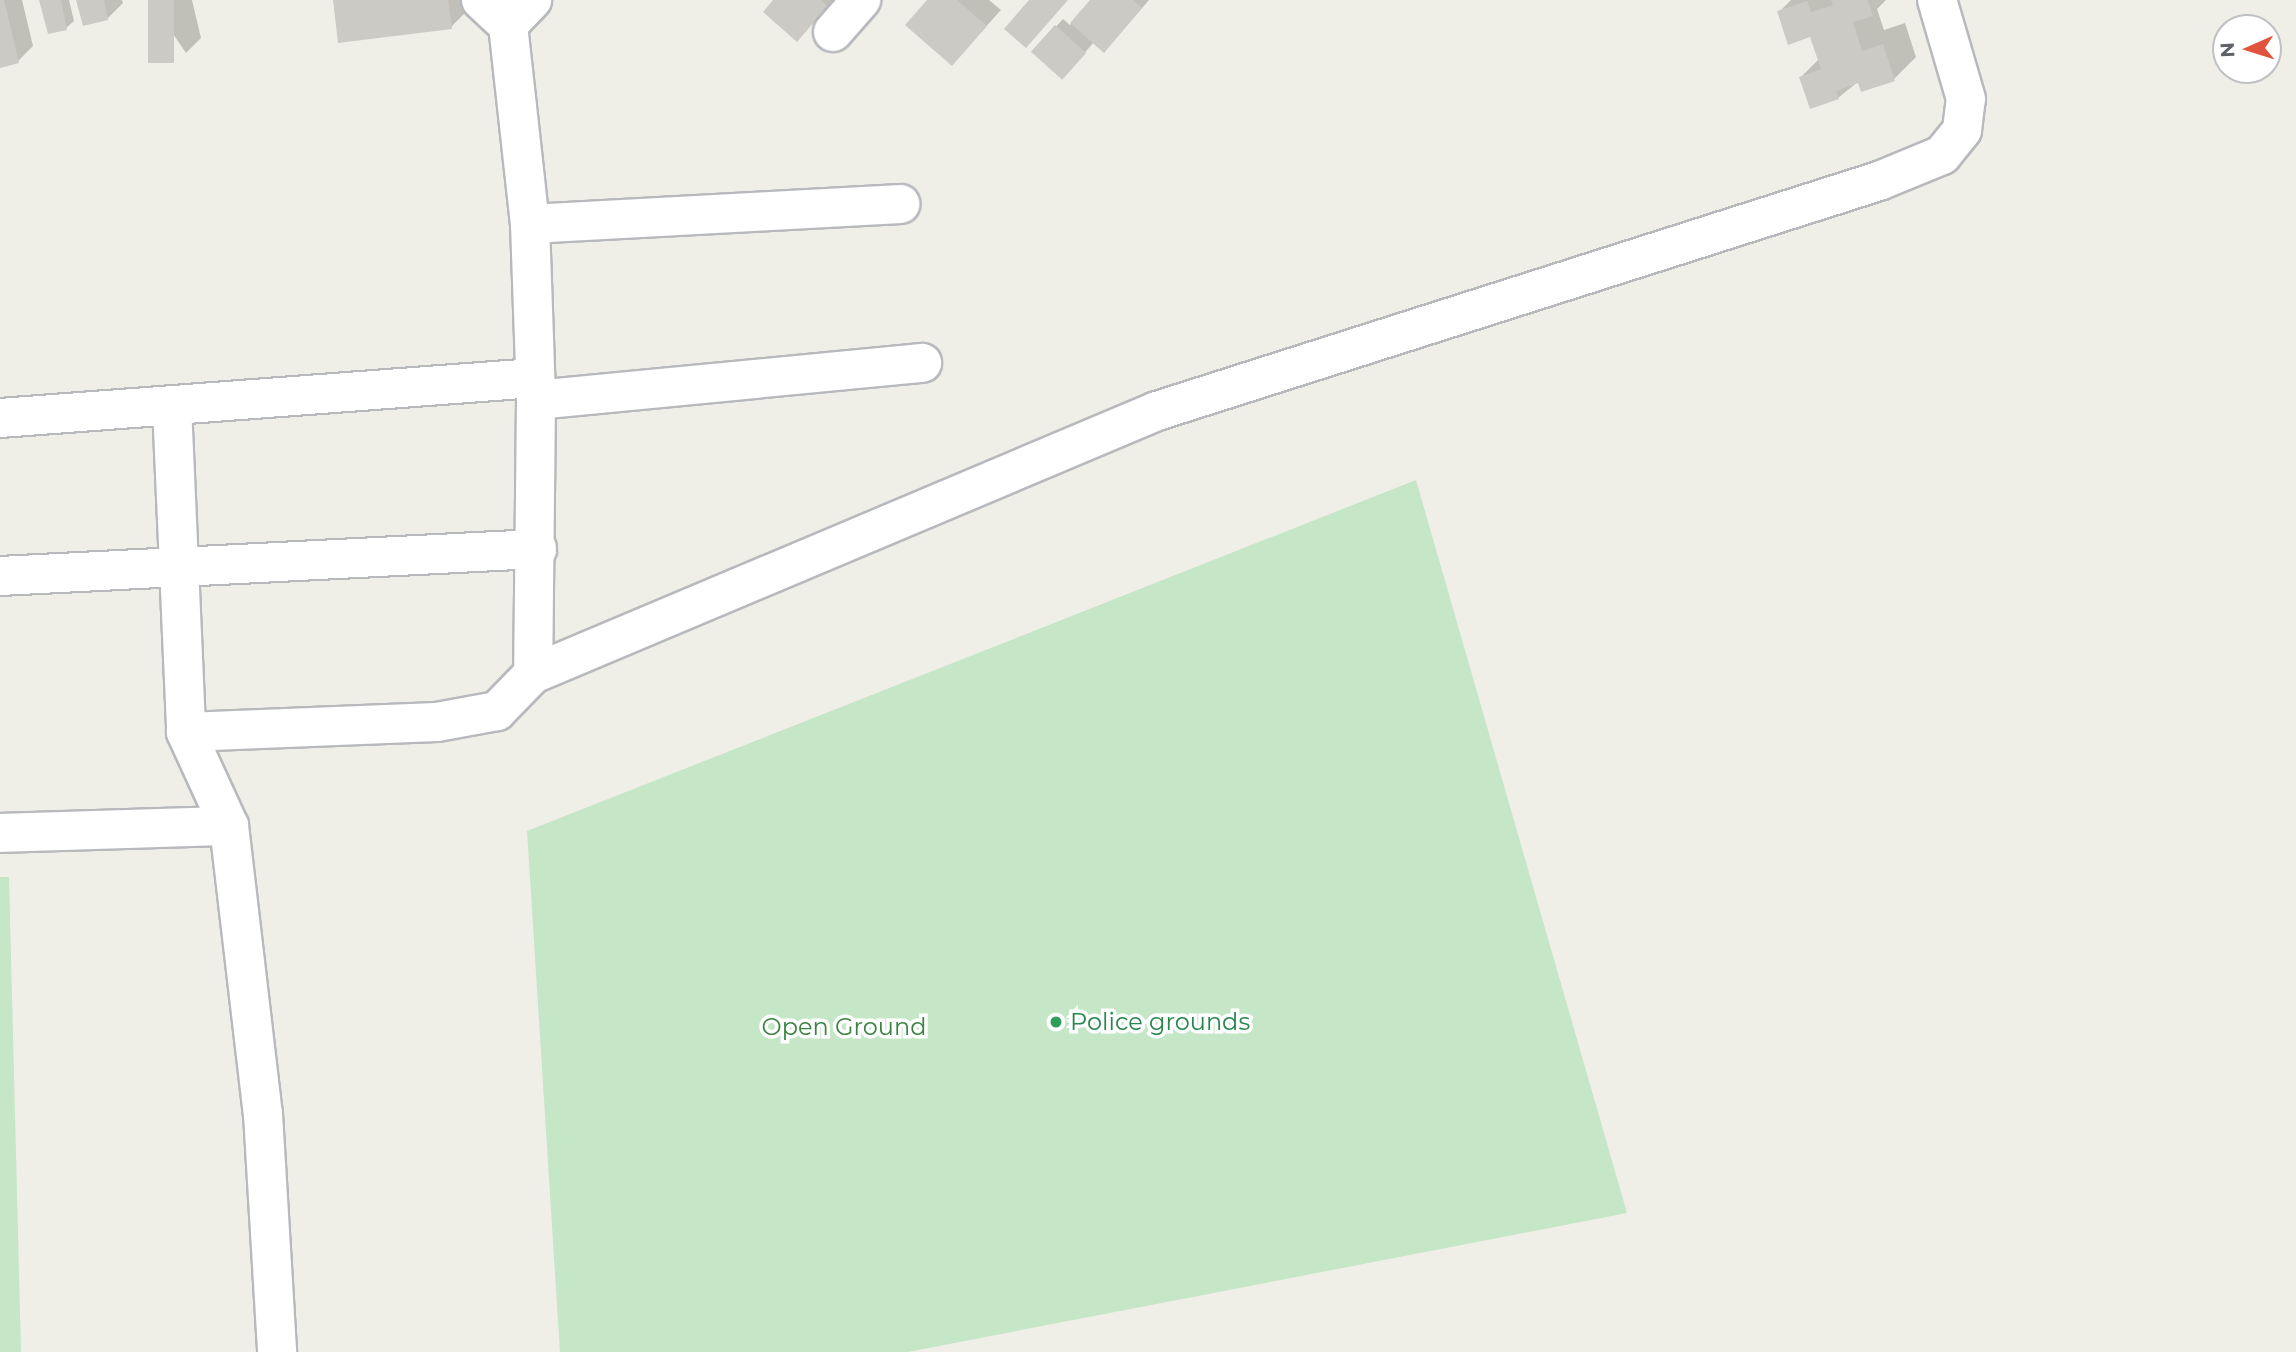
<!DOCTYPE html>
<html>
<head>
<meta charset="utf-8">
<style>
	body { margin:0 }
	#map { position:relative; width:2296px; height:1352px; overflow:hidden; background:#f0efe7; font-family:Montserrat,sans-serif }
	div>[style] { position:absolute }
	.green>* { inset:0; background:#c5e6c7 }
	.shadow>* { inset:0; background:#0003 }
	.building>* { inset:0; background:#cccac4; transform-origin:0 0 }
	.roads { filter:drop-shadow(2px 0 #b7b9bd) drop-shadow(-2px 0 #b7b9bd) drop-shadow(0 2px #b7b9bd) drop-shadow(0 -2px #b7b9bd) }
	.minor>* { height:38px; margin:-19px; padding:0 19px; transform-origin:19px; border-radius:19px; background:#fff }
	.dots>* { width:19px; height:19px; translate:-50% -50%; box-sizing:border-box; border:4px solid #fff; border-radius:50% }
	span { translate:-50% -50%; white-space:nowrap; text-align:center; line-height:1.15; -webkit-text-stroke:7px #fff; paint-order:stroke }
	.leisure-label { font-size:24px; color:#27864d }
	.left { translate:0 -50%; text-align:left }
	.park-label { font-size:24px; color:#3a8341 }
	.north { position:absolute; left:2212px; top:14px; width:70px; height:70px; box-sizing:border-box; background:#fff; border:2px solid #bfc0c2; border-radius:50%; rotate:267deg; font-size:19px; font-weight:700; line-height:28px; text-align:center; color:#5f6267 }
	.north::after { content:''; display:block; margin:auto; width:24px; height:32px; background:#e1533c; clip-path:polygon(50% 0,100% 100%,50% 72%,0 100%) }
</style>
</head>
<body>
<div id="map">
	<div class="green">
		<i style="clip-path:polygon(1416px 480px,1627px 1213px,908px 1352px,560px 1352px,527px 831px)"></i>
		<i style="clip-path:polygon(0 877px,9px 877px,21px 1352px,0 1352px)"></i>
	</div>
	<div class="shadow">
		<i style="clip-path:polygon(0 0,22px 0,33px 46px,18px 61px,0 66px)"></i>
		<i style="clip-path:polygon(41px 0,69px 0,74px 21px,66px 28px)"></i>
		<i style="clip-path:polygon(78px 0,122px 0,123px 3px,108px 18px)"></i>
		<i style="clip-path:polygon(150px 0,192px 0,201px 38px,186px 53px)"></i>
		<i style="clip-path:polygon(335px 0,464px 0,466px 12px,451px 27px)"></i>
		<i style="clip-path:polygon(775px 0,834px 0,797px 39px)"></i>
		<i style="clip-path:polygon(929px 0,989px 0,1001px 10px,952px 64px)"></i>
		<i style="clip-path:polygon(1093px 0,1149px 0,1118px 36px,1094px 42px,1069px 71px,1033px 52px,1063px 19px,1070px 25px)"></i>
		<i style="clip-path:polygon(1791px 0,1886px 0,1877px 9px,1884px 30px,1905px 23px,1916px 57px,1894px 79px,1859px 81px,1838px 98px,1801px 77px,1819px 59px,1812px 35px,1779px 12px)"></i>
	</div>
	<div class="building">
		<i style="clip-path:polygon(0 0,4px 0,19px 63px,0 68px)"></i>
		<i style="clip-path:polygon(39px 0,61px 0,67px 30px,48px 34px)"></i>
		<i style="clip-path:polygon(76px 0,104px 0,108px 20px,83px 26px)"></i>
		<i style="left:148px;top:0;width:26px;height:63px"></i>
		<i style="clip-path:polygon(333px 0,448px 0,452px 29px,338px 43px)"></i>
		<i style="clip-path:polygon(773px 0,821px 0,828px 6px,797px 42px,763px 12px)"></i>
		<i style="clip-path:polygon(927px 0,957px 0,987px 26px,952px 66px,905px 25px)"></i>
		<i style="clip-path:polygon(1029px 0,1068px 0,1026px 48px,1004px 29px)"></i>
		<i style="clip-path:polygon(1090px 0,1133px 0,1142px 8px,1104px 53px,1070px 23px)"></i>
		<i style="clip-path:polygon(1831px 0,1868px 0,1873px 16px,1853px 22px,1862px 51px,1883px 44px,1895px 81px,1861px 92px,1858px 83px,1836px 91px,1839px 99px,1810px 109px,1799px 77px,1821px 69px,1810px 37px,1788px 45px,1777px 11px,1807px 1px,1811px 12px,1833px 5px)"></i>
		<i style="left:1055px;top:25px;width:42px;height:36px;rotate:42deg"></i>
	</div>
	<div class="roads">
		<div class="minor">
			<i style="left:481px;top:0;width:37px;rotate:43deg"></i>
			<i style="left:508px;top:25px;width:200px;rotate:83.7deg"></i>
			<i style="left:530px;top:224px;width:176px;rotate:88deg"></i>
			<i style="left:536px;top:400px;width:274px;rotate:90.6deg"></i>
			<i style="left:533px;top:674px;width:677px;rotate:-22.85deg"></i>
			<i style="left:1157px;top:411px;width:758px;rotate:-17.67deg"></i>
			<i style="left:1879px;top:181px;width:68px;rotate:-22.4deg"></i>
			<i style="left:1942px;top:155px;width:32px;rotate:-51deg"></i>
			<i style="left:1962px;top:130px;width:31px;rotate:-83deg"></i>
			<i style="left:1966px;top:99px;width:103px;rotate:-106.3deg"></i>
			<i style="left:508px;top:25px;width:35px;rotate:-46deg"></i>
			<i style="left:833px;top:32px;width:43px;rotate:-48.8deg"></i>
			<i style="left:530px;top:224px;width:371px;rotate:-3.1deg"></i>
			<i style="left:536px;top:400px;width:388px;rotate:-5.5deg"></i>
			<i style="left:172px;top:406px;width:326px;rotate:87.5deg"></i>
			<i style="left:186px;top:732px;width:103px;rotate:65.4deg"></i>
			<i style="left:229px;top:826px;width:290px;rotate:83.3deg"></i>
			<i style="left:263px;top:1114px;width:238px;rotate:86.6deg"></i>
			<i style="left:0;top:418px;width:535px;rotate:-4.28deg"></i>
			<i style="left:0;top:576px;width:538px;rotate:-2.88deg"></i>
			<i style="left:186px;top:732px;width:251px;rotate:-2.3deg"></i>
			<i style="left:437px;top:722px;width:61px;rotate:-10.4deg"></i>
			<i style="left:497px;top:711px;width:52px;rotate:-45.8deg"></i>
			<i style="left:0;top:833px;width:229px;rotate:-1.8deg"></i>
		</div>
	</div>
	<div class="dots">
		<i style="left:1056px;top:1022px;background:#2e9e5b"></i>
	</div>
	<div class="leisure-label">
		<span class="left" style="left:1070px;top:1022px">Police grounds</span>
	</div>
	<div class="park-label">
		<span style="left:844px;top:1027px">Open Ground</span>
	</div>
	<div class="north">N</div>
</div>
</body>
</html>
